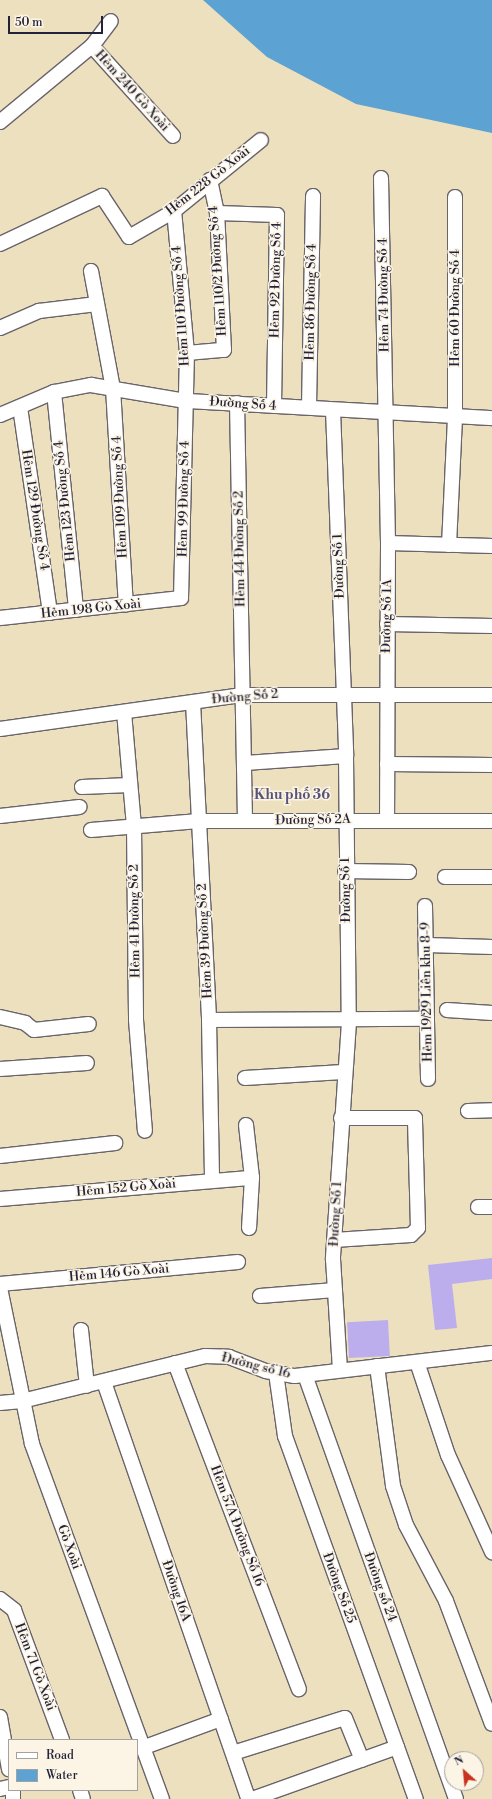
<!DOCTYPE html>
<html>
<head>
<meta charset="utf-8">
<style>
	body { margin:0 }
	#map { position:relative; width:492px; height:1799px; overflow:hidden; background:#ede0be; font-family:"Libre Bodoni",serif }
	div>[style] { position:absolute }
	.water>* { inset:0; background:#5ca2d2 }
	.building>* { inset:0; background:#bcaeec; transform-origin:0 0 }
	.roads { filter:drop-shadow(1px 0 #696469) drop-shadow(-1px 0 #696469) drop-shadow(0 1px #696469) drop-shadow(0 -1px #696469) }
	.minor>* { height:14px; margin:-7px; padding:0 7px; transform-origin:7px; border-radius:7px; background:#fff }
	span { translate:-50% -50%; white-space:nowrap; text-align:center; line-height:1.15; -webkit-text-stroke:3px #fcf5e5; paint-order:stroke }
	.street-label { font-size:13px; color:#22223b }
	.neighbourhood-label { font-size:14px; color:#585379; font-weight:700 }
	.legend { position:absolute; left:8px; top:1739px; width:130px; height:52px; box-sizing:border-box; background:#fcf5e5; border:1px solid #a5a1a1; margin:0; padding:5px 7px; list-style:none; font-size:12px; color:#22223b }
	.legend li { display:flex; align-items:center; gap:8px; height:20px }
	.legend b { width:20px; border:1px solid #a5a1a1 }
	.north { position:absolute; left:444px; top:1751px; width:40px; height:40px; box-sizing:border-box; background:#fcf5e5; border:1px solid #a5a1a1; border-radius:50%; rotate:333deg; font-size:11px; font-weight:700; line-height:16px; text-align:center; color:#22223b }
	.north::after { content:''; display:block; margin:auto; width:14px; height:18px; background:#c8321e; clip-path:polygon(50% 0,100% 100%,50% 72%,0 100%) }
	.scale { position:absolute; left:8px; top:16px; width:95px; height:18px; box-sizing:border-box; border:2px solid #22223b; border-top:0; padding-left:5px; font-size:12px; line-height:14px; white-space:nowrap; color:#22223b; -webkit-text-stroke:3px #fcf5e5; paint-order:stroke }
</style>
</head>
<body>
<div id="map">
	<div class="water">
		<i style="clip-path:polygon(203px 0,492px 0,492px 133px,356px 104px,267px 57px)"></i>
	</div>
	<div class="building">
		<i style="clip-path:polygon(492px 1258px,492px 1279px,452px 1284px,457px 1328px,435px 1330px,428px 1265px)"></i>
		<i style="left:388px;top:1320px;width:36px;height:41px;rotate:87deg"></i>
	</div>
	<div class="roads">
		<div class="minor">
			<i style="left:92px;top:46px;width:121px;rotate:48deg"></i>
			<i style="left:0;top:122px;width:119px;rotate:-39.6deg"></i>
			<i style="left:92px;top:46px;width:31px;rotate:-53deg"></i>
			<i style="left:381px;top:178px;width:365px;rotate:88.9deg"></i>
			<i style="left:388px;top:543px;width:276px;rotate:90.2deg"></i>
			<i style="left:217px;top:213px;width:60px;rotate:1.9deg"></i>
			<i style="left:277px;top:215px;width:191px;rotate:90.9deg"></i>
			<i style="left:0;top:244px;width:113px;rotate:-25.2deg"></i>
			<i style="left:102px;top:196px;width:49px;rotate:56.6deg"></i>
			<i style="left:129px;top:237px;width:52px;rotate:-30deg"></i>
			<i style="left:174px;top:211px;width:112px;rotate:-39.2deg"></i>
			<i style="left:91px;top:271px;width:119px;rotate:79.4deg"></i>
			<i style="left:113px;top:388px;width:217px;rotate:86.6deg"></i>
			<i style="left:0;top:328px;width:43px;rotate:-23.6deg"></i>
			<i style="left:39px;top:311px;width:58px;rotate:-6.9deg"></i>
			<i style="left:187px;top:353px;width:37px;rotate:-5deg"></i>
			<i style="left:224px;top:350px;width:137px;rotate:-92.9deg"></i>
			<i style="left:217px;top:213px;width:34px;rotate:-102deg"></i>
			<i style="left:54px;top:392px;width:219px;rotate:84.2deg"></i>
			<i style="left:237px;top:403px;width:418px;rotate:88.9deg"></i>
			<i style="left:20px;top:407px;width:208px;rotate:81.7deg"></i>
			<i style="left:309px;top:407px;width:211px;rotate:-88.9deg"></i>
			<i style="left:333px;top:410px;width:346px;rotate:87.8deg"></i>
			<i style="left:346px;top:756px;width:266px;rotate:89.4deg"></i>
			<i style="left:349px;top:1022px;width:238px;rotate:93.9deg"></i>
			<i style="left:333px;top:1259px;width:111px;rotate:86.4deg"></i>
			<i style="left:0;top:415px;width:59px;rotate:-23.1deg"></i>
			<i style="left:54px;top:392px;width:38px;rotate:-11deg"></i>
			<i style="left:91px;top:385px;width:96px;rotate:9.6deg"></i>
			<i style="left:186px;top:401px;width:306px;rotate:3.2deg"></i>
			<i style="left:388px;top:543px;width:104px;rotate:1.7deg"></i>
			<i style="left:449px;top:545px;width:127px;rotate:-87.3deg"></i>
			<i style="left:455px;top:418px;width:221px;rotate:-90deg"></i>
			<i style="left:0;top:618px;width:182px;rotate:-6.3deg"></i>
			<i style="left:181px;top:598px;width:245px;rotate:-88.6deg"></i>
			<i style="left:187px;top:353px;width:143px;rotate:-95.2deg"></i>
			<i style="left:387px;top:624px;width:105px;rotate:1.1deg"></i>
			<i style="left:193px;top:702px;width:318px;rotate:87.1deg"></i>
			<i style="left:209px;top:1020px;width:160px;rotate:88.9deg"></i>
			<i style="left:124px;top:712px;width:114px;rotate:85deg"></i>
			<i style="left:134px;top:826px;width:194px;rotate:89.4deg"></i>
			<i style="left:136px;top:1020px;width:111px;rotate:85.4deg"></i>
			<i style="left:0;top:729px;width:245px;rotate:-8deg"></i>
			<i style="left:243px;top:695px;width:249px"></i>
			<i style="left:245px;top:763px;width:101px;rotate:-4deg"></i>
			<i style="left:387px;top:764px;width:105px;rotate:0.5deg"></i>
			<i style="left:82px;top:787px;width:48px;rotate:-2.4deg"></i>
			<i style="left:0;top:816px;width:80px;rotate:-6.5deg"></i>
			<i style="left:91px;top:830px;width:108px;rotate:-4.8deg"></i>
			<i style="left:199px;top:821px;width:293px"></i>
			<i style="left:345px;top:871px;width:64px;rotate:0.9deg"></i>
			<i style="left:445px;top:877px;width:47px"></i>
			<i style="left:425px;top:906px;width:173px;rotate:89deg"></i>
			<i style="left:427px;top:945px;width:65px;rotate:1.8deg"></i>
			<i style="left:447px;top:1010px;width:45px;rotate:3.8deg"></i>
			<i style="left:0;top:1017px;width:26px;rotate:13deg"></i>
			<i style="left:25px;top:1023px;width:11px;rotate:38deg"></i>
			<i style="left:34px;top:1030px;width:55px;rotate:-6.2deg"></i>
			<i style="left:209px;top:1020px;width:218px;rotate:-0.3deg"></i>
			<i style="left:0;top:1069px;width:87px;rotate:-3.9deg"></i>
			<i style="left:245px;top:1078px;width:98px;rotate:-3.5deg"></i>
			<i style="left:468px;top:1111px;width:24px;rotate:-2deg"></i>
			<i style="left:246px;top:1125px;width:53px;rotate:83.5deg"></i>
			<i style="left:252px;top:1178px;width:50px;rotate:93.4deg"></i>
			<i style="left:0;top:1156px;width:116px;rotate:-6.4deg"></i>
			<i style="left:0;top:1199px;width:253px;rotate:-4.8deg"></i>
			<i style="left:478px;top:1207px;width:14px"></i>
			<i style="left:334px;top:1240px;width:77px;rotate:-3.7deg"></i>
			<i style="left:411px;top:1235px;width:10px;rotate:-45deg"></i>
			<i style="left:418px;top:1228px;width:110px;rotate:-91.6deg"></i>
			<i style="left:415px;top:1118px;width:74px;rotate:180deg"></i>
			<i style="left:0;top:1284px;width:239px;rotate:-5.3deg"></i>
			<i style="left:0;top:1288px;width:159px;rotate:78.4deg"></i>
			<i style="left:32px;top:1444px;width:378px;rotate:69.9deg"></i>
			<i style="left:260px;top:1296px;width:75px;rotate:-4.6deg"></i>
			<i style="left:81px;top:1330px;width:56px;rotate:83.9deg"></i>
			<i style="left:417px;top:1362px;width:98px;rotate:71.6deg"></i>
			<i style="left:448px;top:1455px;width:107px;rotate:65.6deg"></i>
			<i style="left:175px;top:1363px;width:349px;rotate:69.2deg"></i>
			<i style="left:377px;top:1366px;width:121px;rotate:82.4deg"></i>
			<i style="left:393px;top:1486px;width:41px;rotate:71.6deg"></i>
			<i style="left:406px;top:1525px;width:86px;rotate:62.2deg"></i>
			<i style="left:446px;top:1601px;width:131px;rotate:69.5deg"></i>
			<i style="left:276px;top:1373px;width:64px;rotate:81.9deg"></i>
			<i style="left:285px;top:1436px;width:386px;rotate:70.2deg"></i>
			<i style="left:305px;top:1375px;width:450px;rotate:70.4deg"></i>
			<i style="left:104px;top:1382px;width:441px;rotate:70.9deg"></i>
			<i style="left:0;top:1403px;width:22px;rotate:-5deg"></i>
			<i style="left:22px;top:1401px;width:188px;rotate:-13.8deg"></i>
			<i style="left:205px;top:1356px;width:24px;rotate:2deg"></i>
			<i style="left:229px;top:1357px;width:40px;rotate:21deg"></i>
			<i style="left:266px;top:1371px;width:29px;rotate:10deg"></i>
			<i style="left:295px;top:1376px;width:198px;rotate:-6.7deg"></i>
			<i style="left:0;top:1599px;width:18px;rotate:38deg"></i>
			<i style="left:14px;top:1610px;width:139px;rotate:69.7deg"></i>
			<i style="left:0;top:1717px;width:53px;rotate:80.2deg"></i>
			<i style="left:142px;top:1748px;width:84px;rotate:-20.2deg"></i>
			<i style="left:233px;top:1753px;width:117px;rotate:-17.4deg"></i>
			<i style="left:345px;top:1718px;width:45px;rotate:68deg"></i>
			<i style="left:0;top:1789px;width:9px;rotate:-13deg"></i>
			<i style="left:13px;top:1790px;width:9px;rotate:90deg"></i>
			<i style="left:80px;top:1790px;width:9px;rotate:72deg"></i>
			<i style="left:252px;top:1799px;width:154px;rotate:-19.7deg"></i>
		</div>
	</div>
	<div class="street-label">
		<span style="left:132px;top:91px;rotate:48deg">Hẻm 240 Gò Xoài</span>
		<span style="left:208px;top:181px;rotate:-38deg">Hẻm 228 Gò Xoài</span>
		<span style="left:218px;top:271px;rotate:-94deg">Hẻm 110/2 Đường Số 4</span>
		<span style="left:276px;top:280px;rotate:-89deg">Hẻm 92 Đường Số 4</span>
		<span style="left:384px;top:295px;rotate:-91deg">Hẻm 74 Đường Số 4</span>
		<span style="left:311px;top:302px;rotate:-89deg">Hẻm 86 Đường Số 4</span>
		<span style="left:181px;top:306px;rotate:-94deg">Hẻm 110 Đường Số 4</span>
		<span style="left:455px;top:308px;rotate:-90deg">Hẻm 60 Đường Số 4</span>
		<span style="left:243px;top:404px;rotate:4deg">Đường Số 4</span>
		<span style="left:120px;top:497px;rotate:-93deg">Hẻm 109 Đường Số 4</span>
		<span style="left:184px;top:499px;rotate:-89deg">Hẻm 99 Đường Số 4</span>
		<span style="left:65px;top:501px;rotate:-96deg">Hẻm 123 Đường Số 4</span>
		<span style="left:35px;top:510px;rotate:81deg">Hẻm 129 Đường Số 4</span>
		<span style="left:240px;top:549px;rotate:-91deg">Hẻm 44 Đường Số 2</span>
		<span style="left:339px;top:566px;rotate:-92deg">Đường Số 1</span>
		<span style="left:91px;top:609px;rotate:-6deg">Hẻm 198 Gò Xoài</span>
		<span style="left:387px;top:616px;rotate:-89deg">Đường Số 1A</span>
		<span style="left:245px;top:697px;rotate:-5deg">Đường Số 2</span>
		<span style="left:313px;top:820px;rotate:-1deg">Đường Số 2A</span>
		<span style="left:346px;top:890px;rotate:-91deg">Đường Số 1</span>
		<span style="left:135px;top:921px;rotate:-91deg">Hẻm 41 Đường Số 2</span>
		<span style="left:205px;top:941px;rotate:-93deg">Hẻm 39 Đường Số 2</span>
		<span style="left:427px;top:992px;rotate:-91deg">Hẻm 19/29 Liên khu 8-9</span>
		<span style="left:126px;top:1188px;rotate:-5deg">Hẻm 152 Gò Xoài</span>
		<span style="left:336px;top:1214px;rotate:-87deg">Đường Số 1</span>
		<span style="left:119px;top:1273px;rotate:-5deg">Hẻm 146 Gò Xoài</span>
		<span style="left:256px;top:1366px;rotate:14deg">Đường số 16</span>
		<span style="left:237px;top:1526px;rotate:69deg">Hẻm 57A Đường Số 16</span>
		<span style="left:69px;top:1547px;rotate:70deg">Gò Xoài</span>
		<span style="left:380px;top:1587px;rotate:70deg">Đường số 24</span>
		<span style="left:339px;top:1588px;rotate:70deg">Đường Số 25</span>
		<span style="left:176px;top:1591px;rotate:71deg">Đường 16A</span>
		<span style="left:35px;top:1667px;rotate:69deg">Hẻm 71 Gò Xoài</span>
	</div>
	<div class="neighbourhood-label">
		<span style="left:292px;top:795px">Khu phố 36</span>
	</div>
	<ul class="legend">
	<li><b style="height:5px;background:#fff"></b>Road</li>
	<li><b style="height:11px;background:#5ca2d2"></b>Water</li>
	</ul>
	<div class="north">N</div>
	<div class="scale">50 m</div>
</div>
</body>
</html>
